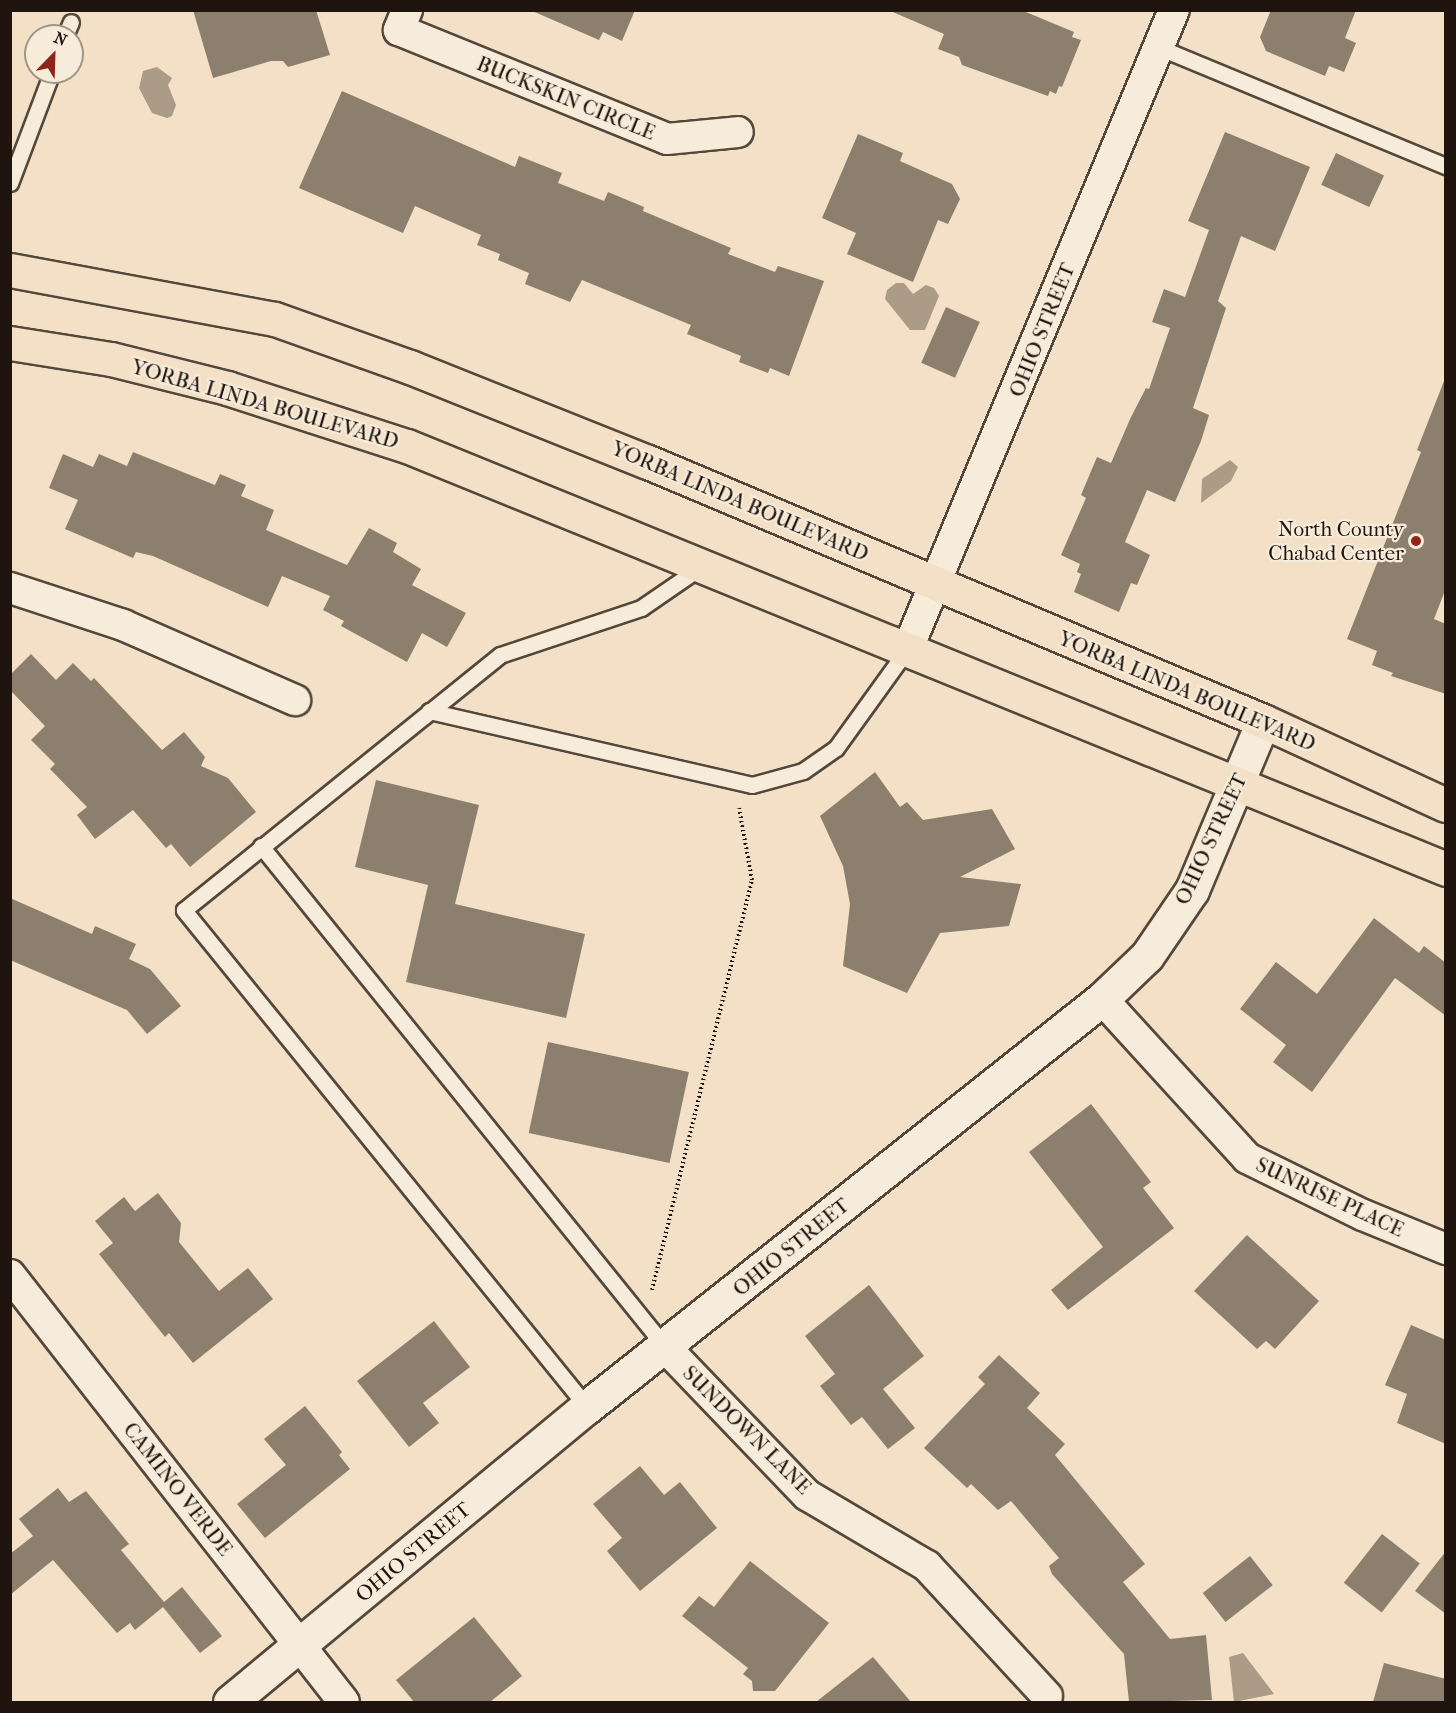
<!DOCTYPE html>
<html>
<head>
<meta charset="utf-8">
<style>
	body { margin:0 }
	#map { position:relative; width:1456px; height:1713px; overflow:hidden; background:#f3e0c6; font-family:"IM FELL French Canon",serif }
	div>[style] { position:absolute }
	.water>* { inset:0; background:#ab9b87 }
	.building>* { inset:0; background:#8d7f6e; transform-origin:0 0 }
	.path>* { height:4px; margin-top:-2px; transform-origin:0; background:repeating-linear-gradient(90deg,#1f150e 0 1.5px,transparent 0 4.5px) }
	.roads { filter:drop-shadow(2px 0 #54483c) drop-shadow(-2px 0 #54483c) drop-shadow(0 2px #54483c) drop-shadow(0 -2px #54483c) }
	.lane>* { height:15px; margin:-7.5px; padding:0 7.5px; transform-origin:7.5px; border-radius:7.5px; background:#f7ebda }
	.street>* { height:30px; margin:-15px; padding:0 15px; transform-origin:15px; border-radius:15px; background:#f7ebda }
	.secondary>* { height:33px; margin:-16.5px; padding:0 16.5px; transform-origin:16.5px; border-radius:16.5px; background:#f7ebda }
	.primary>* { height:33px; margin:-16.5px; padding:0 16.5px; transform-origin:16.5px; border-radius:16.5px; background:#f3e0c6 }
	.dots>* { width:16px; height:16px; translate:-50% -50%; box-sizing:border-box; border:3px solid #f7ebda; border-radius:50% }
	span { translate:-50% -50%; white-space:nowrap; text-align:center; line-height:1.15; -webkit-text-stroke:4.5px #f7ebda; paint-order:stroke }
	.street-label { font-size:21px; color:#1f150e }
	.poi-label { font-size:21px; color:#1f150e }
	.right { translate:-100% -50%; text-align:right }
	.frame { position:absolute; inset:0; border:12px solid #1f150e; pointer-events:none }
	.north { position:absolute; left:24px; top:24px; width:60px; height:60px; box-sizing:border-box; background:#f7ebda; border:2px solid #a19588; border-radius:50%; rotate:23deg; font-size:16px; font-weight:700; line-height:24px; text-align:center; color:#1f150e }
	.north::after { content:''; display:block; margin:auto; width:21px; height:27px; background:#8f2418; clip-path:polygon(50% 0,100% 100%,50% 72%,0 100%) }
</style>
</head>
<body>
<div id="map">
	<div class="water">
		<i style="clip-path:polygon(157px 67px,172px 78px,168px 85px,176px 105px,172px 116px,167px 118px,152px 113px,139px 88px,143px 71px)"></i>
		<i style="clip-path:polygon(896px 283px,904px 283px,913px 294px,926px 285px,934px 288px,939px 296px,925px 330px,910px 330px,885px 299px,887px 290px)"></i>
		<i style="clip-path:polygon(1230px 460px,1238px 467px,1231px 481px,1201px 503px,1202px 479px)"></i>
		<i style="clip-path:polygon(1243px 1653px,1274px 1694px,1234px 1702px,1229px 1657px)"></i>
	</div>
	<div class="building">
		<i style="clip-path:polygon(193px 10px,316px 10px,330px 55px,288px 67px,283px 61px,271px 61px,213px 78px)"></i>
		<i style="clip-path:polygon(530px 10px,635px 10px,622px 41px,603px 32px,599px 40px)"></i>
		<i style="clip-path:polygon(888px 10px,1021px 10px,1074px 32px,1072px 37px,1081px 40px,1062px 87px,1059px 86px,1056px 94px,1050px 91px,1048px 96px,962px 65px,959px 57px,938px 49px,944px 34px)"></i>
		<i style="clip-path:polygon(1271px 10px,1356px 10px,1345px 38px,1356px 43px,1344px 72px,1329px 66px,1325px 76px,1266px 51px,1260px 37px)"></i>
		<i style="clip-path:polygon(342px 91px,515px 167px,519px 156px,562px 173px,558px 183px,604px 201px,608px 192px,644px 207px,643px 211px,731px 248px,728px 254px,775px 272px,778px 266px,824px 281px,789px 376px,770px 368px,768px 373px,739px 362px,741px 356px,687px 334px,691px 325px,582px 280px,570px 302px,525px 284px,529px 273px,498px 260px,500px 254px,477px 245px,481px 235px,415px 206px,403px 233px,299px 188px)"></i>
		<i style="clip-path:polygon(1225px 132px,1310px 167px,1275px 251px,1241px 236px,1218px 301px,1226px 308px,1193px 408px,1209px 415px,1201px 441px,1175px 502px,1147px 490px,1125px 542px,1150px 555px,1137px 585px,1131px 583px,1119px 612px,1074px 592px,1081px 574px,1077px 572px,1080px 564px,1061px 555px,1086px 498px,1081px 495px,1097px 457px,1111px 463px,1131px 417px,1146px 388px,1149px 389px,1170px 328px,1152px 322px,1164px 289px,1185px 297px,1209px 230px,1188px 221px)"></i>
		<i style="clip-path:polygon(858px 134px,903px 153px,900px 161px,952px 184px,960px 199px,948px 224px,938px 220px,913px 282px,847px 254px,856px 233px,822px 218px)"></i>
		<i style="left:1336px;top:153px;width:53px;height:35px;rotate:25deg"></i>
		<i style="left:946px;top:307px;width:37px;height:61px;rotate:24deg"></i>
		<i style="clip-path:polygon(1444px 381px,1446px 588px,1434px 619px,1446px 624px,1446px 694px,1391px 676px,1393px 673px,1372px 665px,1377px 651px,1347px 639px,1421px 452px,1417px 450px)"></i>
		<i style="clip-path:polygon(133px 452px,215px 485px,220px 474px,246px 485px,241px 496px,274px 510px,266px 530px,347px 565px,369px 528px,397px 543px,393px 552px,421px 569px,412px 585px,466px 613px,447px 647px,422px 633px,407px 662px,341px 626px,344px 621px,323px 610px,330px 596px,282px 576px,268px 607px,153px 556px,136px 552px,133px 558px,65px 529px,78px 500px,49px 488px,63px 454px,93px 467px,99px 454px,127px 466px)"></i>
		<i style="clip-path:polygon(31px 654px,56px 680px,73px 663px,91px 681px,94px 678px,162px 750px,184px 732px,205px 757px,201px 766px,228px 778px,256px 812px,190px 867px,171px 844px,166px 848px,133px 810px,95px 839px,77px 815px,87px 807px,50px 769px,55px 764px,31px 740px,45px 726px,10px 690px,10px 675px)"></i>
		<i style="clip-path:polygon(875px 772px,900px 807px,907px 802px,923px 820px,992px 809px,1015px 849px,960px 877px,1021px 884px,1009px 926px,940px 933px,907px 993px,843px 966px,850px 904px,843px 866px,820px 816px)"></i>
		<i style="clip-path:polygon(376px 780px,479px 805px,455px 904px,585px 934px,566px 1018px,406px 982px,428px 885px,355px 867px)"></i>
		<i style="clip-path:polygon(10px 898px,92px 934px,95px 926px,136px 944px,129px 959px,150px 969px,181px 1006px,147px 1034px,127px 1010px,10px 960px)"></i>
		<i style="clip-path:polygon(1374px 918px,1419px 953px,1424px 946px,1446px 963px,1446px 1016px,1395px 978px,1312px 1092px,1273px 1062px,1286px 1045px,1240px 1009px,1276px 962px,1317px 994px)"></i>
		<i style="left:548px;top:1042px;width:144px;height:93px;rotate:12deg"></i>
		<i style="clip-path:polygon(1091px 1104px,1151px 1182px,1143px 1188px,1174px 1228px,1068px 1310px,1051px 1290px,1103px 1247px,1029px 1152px)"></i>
		<i style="clip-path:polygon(158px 1193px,181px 1223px,179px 1242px,219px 1291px,248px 1268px,273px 1299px,193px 1363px,169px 1333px,165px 1337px,99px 1254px,113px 1243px,95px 1221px,124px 1197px,135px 1211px)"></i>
		<i style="clip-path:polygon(1247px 1235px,1319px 1301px,1275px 1349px,1266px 1341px,1257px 1349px,1194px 1291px)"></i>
		<i style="clip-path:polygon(869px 1285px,924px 1356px,883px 1389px,915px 1428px,888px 1449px,862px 1417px,851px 1425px,820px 1386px,835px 1374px,805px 1336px)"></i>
		<i style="clip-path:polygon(434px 1321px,470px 1367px,423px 1403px,439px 1423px,409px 1447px,357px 1381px)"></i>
		<i style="clip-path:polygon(1411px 1325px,1446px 1340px,1446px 1444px,1397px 1423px,1407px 1394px,1385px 1385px)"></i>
		<i style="clip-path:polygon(999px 1355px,1040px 1393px,1027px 1408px,1065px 1444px,1055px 1455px,1145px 1564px,1123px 1582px,1170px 1639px,1206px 1635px,1212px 1700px,1129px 1702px,1124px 1654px,1052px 1574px,1049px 1566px,1059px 1558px,1011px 1501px,998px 1510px,971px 1484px,967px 1488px,924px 1448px,985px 1384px,978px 1377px)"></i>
		<i style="clip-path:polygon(305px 1406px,342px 1452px,339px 1455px,350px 1469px,265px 1538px,237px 1504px,286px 1465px,264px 1439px)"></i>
		<i style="clip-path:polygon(640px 1466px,664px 1495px,680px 1482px,717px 1528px,640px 1591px,607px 1551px,622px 1538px,593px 1504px)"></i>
		<i style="clip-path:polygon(58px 1488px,69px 1502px,86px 1491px,129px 1544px,121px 1550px,164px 1602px,182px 1587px,222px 1636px,200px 1653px,163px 1607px,135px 1630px,130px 1623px,117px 1633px,53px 1560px,10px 1595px,10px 1554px,33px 1536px,19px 1519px)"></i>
		<i style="left:1382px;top:1534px;width:48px;height:62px;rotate:38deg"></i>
		<i style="clip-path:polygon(1446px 1551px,1446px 1614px,1415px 1591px)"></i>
		<i style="left:1250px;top:1556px;width:37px;height:60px;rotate:52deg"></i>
		<i style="clip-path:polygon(750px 1561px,829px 1623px,775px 1691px,753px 1691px,752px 1681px,743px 1674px,748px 1668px,682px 1616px,699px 1596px,714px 1607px)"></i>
		<i style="clip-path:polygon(474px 1617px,522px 1676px,490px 1702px,414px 1702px,396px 1680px)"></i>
		<i style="clip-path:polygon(873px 1657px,911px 1702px,816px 1702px)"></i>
		<i style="clip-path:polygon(1384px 1663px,1446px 1679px,1446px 1702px,1373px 1702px)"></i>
	</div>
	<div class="path">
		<i style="left:652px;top:1290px;width:422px;rotate:-76.3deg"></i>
		<i style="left:752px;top:880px;width:73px;rotate:-100.2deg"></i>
	</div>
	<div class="roads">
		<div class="lane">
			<i style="left:65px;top:36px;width:15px;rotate:-67deg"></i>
			<i style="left:1158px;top:47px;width:312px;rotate:22.5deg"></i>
			<i style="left:10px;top:183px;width:119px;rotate:-69.3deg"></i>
			<i style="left:429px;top:711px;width:331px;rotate:12.9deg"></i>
			<i style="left:752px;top:785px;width:53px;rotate:-15.4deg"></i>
			<i style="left:803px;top:771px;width:40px;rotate:-34.9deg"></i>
			<i style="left:836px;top:748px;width:123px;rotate:-54.2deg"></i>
			<i style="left:261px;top:846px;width:645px;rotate:51.1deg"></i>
			<i style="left:587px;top:1407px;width:640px;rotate:-129.04deg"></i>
			<i style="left:184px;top:910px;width:406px;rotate:-38.9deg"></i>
			<i style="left:500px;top:655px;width:149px;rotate:-18.4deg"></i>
			<i style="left:641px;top:608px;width:74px;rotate:-34.5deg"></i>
		</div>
		<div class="street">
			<i style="left:407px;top:10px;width:22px;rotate:112deg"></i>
			<i style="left:399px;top:30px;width:289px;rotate:22.1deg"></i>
			<i style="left:667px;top:139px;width:71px;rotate:-5.6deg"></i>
			<i style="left:10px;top:588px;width:119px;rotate:18.1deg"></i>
			<i style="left:123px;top:625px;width:188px;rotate:23.6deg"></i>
			<i style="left:908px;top:648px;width:691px;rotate:-67.37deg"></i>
			<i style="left:1102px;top:999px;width:215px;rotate:47.6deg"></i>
			<i style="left:1247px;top:1158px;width:129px;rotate:26.2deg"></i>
			<i style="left:1363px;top:1215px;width:90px;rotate:22.3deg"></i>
			<i style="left:10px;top:1275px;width:542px;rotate:51.97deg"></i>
			<i style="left:666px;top:1348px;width:204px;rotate:46.2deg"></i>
			<i style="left:807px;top:1495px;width:139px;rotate:30.6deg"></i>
			<i style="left:927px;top:1566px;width:177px;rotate:47.3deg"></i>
		</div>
		<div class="secondary">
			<i style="left:230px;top:1702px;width:463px;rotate:-39.6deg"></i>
			<i style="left:587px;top:1407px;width:657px;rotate:-38.39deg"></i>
			<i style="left:1102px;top:999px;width:62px;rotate:-43.7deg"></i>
			<i style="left:1147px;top:956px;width:80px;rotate:-55.7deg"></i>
			<i style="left:1192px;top:890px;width:183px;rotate:-67.2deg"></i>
		</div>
		<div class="primary">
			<i style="left:10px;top:270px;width:269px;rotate:10.5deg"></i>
			<i style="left:275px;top:319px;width:143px;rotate:19.6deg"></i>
			<i style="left:410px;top:367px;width:256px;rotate:21.8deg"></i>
			<i style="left:648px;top:462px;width:667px;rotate:22.84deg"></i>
			<i style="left:1263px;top:721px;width:201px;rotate:24.7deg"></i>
			<i style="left:10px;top:343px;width:102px;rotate:9deg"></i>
			<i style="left:111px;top:359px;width:120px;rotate:14deg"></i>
			<i style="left:227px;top:388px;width:189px;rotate:17.9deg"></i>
			<i style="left:407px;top:446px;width:1122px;rotate:22.15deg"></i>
		</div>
	</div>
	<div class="dots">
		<i style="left:1416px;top:541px;background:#8f2418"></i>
	</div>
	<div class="street-label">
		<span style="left:566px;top:98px;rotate:22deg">BUCKSKIN CIRCLE</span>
		<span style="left:1042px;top:330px;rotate:-68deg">OHIO STREET</span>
		<span style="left:265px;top:404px;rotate:16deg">YORBA LINDA BOULEVARD</span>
		<span style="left:740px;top:501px;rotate:23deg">YORBA LINDA BOULEVARD</span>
		<span style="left:1187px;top:691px;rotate:23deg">YORBA LINDA BOULEVARD</span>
		<span style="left:1211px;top:839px;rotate:-65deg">OHIO STREET</span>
		<span style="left:1330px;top:1197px;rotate:25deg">SUNRISE PLACE</span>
		<span style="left:791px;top:1247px;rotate:-39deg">OHIO STREET</span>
		<span style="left:747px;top:1430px;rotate:45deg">SUNDOWN LANE</span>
		<span style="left:178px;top:1489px;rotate:52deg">CAMINO VERDE</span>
		<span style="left:413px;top:1552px;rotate:-40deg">OHIO STREET</span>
	</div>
	<div class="poi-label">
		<span class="right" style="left:1404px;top:541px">North County<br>Chabad Center</span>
	</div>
	<div class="frame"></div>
	<div class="north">N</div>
</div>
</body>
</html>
